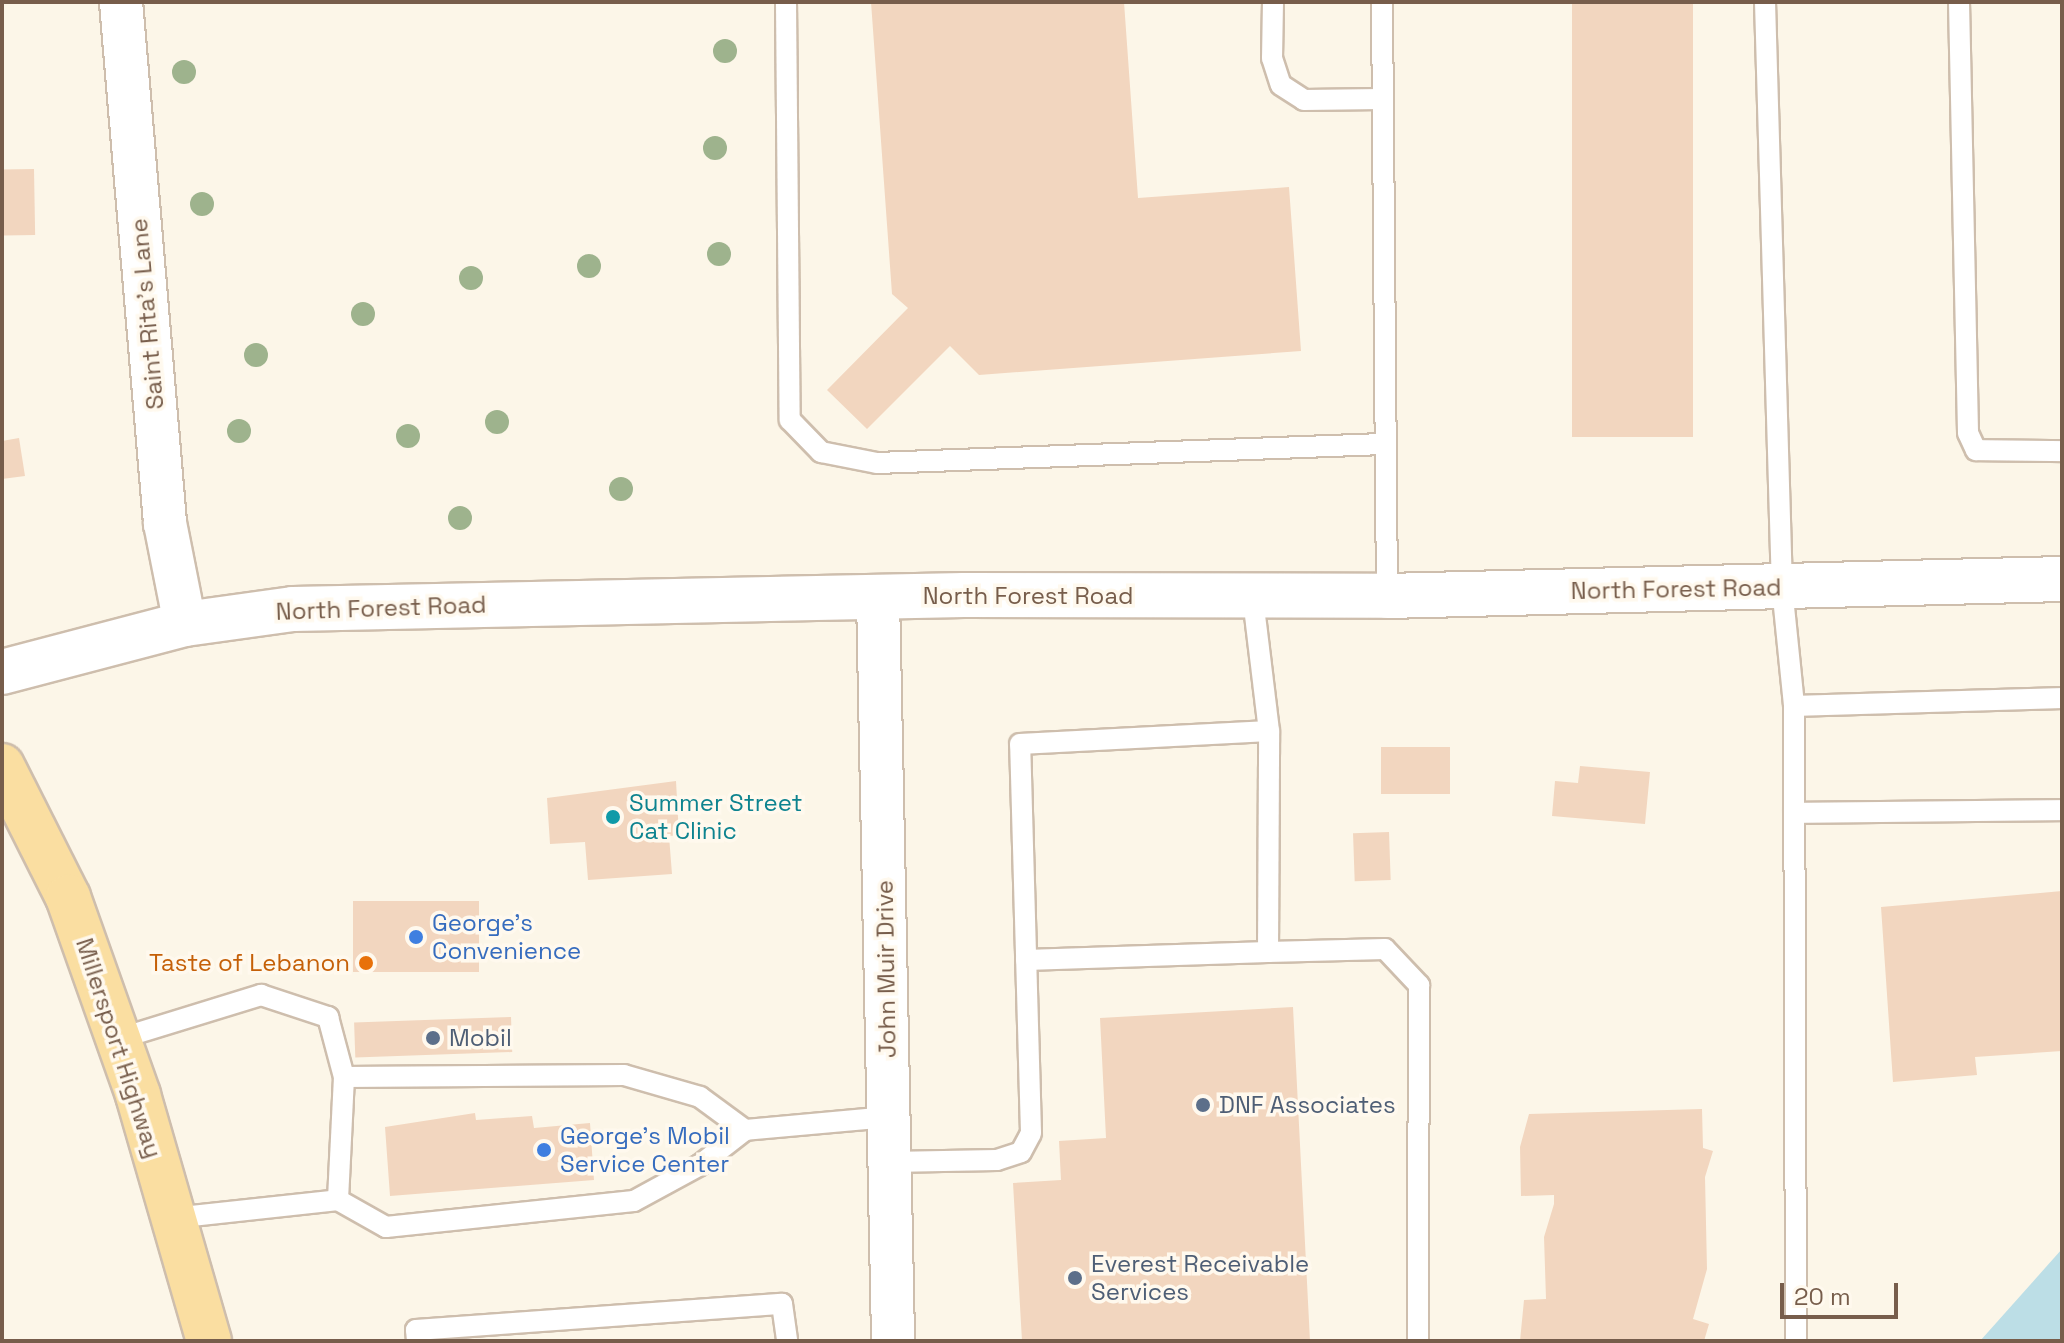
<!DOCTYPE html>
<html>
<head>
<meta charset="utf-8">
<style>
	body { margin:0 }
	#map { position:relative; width:2064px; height:1343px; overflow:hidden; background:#fcf6e8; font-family:"Space Grotesk",sans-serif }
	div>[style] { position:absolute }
	.water>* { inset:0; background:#bcdee6 }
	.building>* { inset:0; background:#f2d6bf; transform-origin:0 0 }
	.roads { filter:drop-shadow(2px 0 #cebead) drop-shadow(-2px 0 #cebead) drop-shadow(0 2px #cebead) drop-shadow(0 -2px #cebead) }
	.lane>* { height:20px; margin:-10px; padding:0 10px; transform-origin:10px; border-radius:10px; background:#fff }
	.street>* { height:42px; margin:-21px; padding:0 21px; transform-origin:21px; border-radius:21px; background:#fff }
	.secondary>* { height:44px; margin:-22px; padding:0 22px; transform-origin:22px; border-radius:22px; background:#fff }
	.primary>* { height:44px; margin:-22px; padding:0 22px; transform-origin:22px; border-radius:22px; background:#fadea1 }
	.trees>* { width:24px; height:24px; margin:-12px; border-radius:50%; background:#9eb38d }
	.dots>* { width:22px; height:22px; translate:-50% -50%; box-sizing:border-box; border:4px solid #fff9ee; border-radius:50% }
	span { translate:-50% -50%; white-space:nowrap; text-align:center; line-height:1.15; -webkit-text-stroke:7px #fff9ee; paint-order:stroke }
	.street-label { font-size:24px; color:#775d4b }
	.culture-label { font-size:24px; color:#0d838f }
	.left { translate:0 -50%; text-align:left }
	.shop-label { font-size:24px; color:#366cbe }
	.food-label { font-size:24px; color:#c56008 }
	.right { translate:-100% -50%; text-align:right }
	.service-label { font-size:24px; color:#4e5e75 }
	.frame { position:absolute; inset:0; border:4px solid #775d4b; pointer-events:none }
	.scale { position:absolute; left:1780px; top:1283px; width:118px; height:36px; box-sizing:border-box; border:4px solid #775d4b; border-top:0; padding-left:10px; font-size:24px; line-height:28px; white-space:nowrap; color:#775d4b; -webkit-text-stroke:6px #fff9ee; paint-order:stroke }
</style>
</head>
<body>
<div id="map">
	<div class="water">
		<i style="clip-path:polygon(2062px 1249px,2062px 1341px,1980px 1341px)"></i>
	</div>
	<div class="building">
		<i style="clip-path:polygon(871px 2px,1124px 2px,1138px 198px,1289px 187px,1301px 351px,979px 375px,950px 346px,867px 429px,827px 390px,908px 308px,892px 294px)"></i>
		<i style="left:1572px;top:2px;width:121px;height:435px"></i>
		<i style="left:34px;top:169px;width:66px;height:32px;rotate:89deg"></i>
		<i style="clip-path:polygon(19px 438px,25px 476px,2px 479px,2px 441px)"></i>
		<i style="left:1381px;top:747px;width:69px;height:47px"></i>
		<i style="clip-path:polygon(1580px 766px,1650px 772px,1645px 824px,1552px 816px,1555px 781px,1578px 783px)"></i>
		<i style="clip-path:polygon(676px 781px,679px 835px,669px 836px,672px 874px,588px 880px,585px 842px,550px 844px,547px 798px)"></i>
		<i style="left:1389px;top:832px;width:48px;height:36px;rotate:88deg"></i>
		<i style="clip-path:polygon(2062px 891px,2062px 1051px,1975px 1057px,1977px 1075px,1893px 1082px,1881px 907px)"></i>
		<i style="left:479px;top:901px;width:71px;height:126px;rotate:90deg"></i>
		<i style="clip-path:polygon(1293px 1007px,1310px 1341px,1022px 1341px,1013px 1183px,1061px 1180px,1059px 1141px,1106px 1138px,1100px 1018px)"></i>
		<i style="left:511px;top:1017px;width:35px;height:157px;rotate:88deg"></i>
		<i style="clip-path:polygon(1702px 1109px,1703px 1148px,1713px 1151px,1705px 1177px,1707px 1269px,1693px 1319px,1709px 1324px,1704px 1341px,1520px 1341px,1524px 1300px,1546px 1299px,1544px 1237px,1554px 1204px,1554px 1195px,1521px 1196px,1520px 1147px,1529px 1114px)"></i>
		<i style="clip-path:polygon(475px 1113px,476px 1120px,532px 1116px,534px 1128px,590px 1123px,594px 1180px,390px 1196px,385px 1127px)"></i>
	</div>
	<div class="roads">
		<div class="lane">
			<i style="left:786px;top:2px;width:418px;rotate:89.5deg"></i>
			<i style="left:790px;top:420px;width:45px;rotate:45.9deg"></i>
			<i style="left:821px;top:452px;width:57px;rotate:11.1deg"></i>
			<i style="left:877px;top:463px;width:505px;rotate:-2.15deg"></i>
			<i style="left:1273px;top:2px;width:56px;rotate:91deg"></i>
			<i style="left:1272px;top:58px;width:28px;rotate:72deg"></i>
			<i style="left:1281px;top:85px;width:27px;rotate:33deg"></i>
			<i style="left:1304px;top:100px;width:78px;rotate:-0.7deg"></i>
			<i style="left:1382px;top:2px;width:594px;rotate:89.52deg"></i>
			<i style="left:1765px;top:2px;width:585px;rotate:88.34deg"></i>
			<i style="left:1782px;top:587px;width:120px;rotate:84.2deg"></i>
			<i style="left:1794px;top:706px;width:635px;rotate:89.82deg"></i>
			<i style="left:1959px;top:2px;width:431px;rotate:88.8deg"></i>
			<i style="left:1968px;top:433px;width:19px;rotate:65deg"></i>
			<i style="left:1976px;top:450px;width:86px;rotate:0.7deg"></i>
			<i style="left:1794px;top:706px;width:268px;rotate:-1.7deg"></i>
			<i style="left:1794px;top:813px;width:268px;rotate:-0.6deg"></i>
			<i style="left:1268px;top:952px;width:117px;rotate:-1.5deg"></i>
			<i style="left:1385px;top:949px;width:50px;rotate:46.6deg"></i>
			<i style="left:1419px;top:985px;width:356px;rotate:90.2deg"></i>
			<i style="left:1026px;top:960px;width:242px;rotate:-1.9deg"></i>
			<i style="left:1268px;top:952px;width:221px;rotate:-89.7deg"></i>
			<i style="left:118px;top:1039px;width:150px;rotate:-17.1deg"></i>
			<i style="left:261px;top:995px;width:71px;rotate:18.2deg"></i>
			<i style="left:328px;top:1017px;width:62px;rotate:75.1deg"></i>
			<i style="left:344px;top:1077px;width:123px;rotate:92.8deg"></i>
			<i style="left:344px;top:1077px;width:280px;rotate:-0.4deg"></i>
			<i style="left:624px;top:1075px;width:79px;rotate:16.1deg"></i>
			<i style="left:700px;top:1097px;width:56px;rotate:36.3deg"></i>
			<i style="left:890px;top:1162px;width:107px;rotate:-1.1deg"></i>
			<i style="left:997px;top:1160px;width:25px;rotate:-18deg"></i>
			<i style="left:1021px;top:1152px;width:21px;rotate:-62deg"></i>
			<i style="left:1031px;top:1133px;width:389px;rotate:-91.6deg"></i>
			<i style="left:1020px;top:744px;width:249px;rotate:-3deg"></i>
			<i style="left:1269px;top:731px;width:134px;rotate:-96.9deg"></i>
			<i style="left:173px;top:1218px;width:166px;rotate:-6.2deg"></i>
			<i style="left:338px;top:1200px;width:55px;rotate:29.4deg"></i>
			<i style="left:386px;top:1227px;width:249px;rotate:-6deg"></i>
			<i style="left:634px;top:1201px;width:75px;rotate:-28.6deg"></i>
			<i style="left:700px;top:1165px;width:57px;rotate:-37.9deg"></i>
			<i style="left:745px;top:1130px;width:145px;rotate:-5.2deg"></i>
			<i style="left:417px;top:1341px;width:11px;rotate:-95deg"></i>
			<i style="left:416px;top:1330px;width:367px;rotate:-4.1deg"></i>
			<i style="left:782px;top:1304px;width:37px;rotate:82deg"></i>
		</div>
		<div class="street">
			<i style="left:121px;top:2px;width:523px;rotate:85.17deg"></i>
			<i style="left:165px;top:523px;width:103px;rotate:78.8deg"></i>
			<i style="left:878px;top:597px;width:744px;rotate:88.84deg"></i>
		</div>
		<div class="secondary">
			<i style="left:2px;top:672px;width:189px;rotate:-14.7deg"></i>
			<i style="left:185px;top:624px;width:109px;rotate:-7.9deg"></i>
			<i style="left:293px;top:609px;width:671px;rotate:-1.2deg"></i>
			<i style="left:964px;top:595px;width:423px;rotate:0.1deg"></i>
			<i style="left:1387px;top:596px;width:675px;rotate:-1.44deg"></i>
		</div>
		<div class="primary">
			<i style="left:2px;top:766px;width:147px;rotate:63.3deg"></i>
			<i style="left:68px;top:897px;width:210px;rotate:70.5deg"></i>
			<i style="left:138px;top:1095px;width:256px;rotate:73.9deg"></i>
		</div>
	</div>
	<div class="trees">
		<i style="left:725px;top:51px"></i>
		<i style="left:184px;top:72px"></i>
		<i style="left:715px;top:148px"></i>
		<i style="left:202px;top:204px"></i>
		<i style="left:719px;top:254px"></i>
		<i style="left:589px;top:266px"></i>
		<i style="left:471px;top:278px"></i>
		<i style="left:363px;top:314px"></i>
		<i style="left:256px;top:355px"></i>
		<i style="left:497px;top:422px"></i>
		<i style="left:239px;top:431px"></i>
		<i style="left:408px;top:436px"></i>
		<i style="left:621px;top:489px"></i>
		<i style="left:460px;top:518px"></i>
	</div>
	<div class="dots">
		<i style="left:613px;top:817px;background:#0f9aa8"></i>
		<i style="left:416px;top:937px;background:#3f7fe0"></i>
		<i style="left:366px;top:963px;background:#e8710a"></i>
		<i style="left:433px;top:1038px;background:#5c6f8a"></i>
		<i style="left:1203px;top:1105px;background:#5c6f8a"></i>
		<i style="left:544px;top:1150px;background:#3f7fe0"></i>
		<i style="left:1075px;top:1278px;background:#5c6f8a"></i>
	</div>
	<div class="street-label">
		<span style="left:147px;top:314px;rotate:-95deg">Saint Rita's Lane</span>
		<span style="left:1676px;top:589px;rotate:-1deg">North Forest Road</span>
		<span style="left:1028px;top:596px">North Forest Road</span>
		<span style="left:381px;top:608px;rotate:-2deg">North Forest Road</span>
		<span style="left:886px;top:969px;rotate:-91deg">John Muir Drive</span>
		<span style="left:119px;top:1048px;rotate:72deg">Millersport Highway</span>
	</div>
	<div class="culture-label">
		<span class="left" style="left:629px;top:817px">Summer Street<br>Cat Clinic</span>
	</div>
	<div class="shop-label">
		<span class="left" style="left:432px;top:937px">George's<br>Convenience</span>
		<span class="left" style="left:560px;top:1150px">George's Mobil<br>Service Center</span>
	</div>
	<div class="food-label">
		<span class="right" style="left:350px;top:963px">Taste of Lebanon</span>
	</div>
	<div class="service-label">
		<span class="left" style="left:449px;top:1038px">Mobil</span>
		<span class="left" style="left:1219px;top:1105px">DNF Associates</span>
		<span class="left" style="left:1091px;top:1278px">Everest Receivable<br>Services</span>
	</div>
	<div class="frame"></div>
	<div class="scale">20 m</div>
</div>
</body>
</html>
